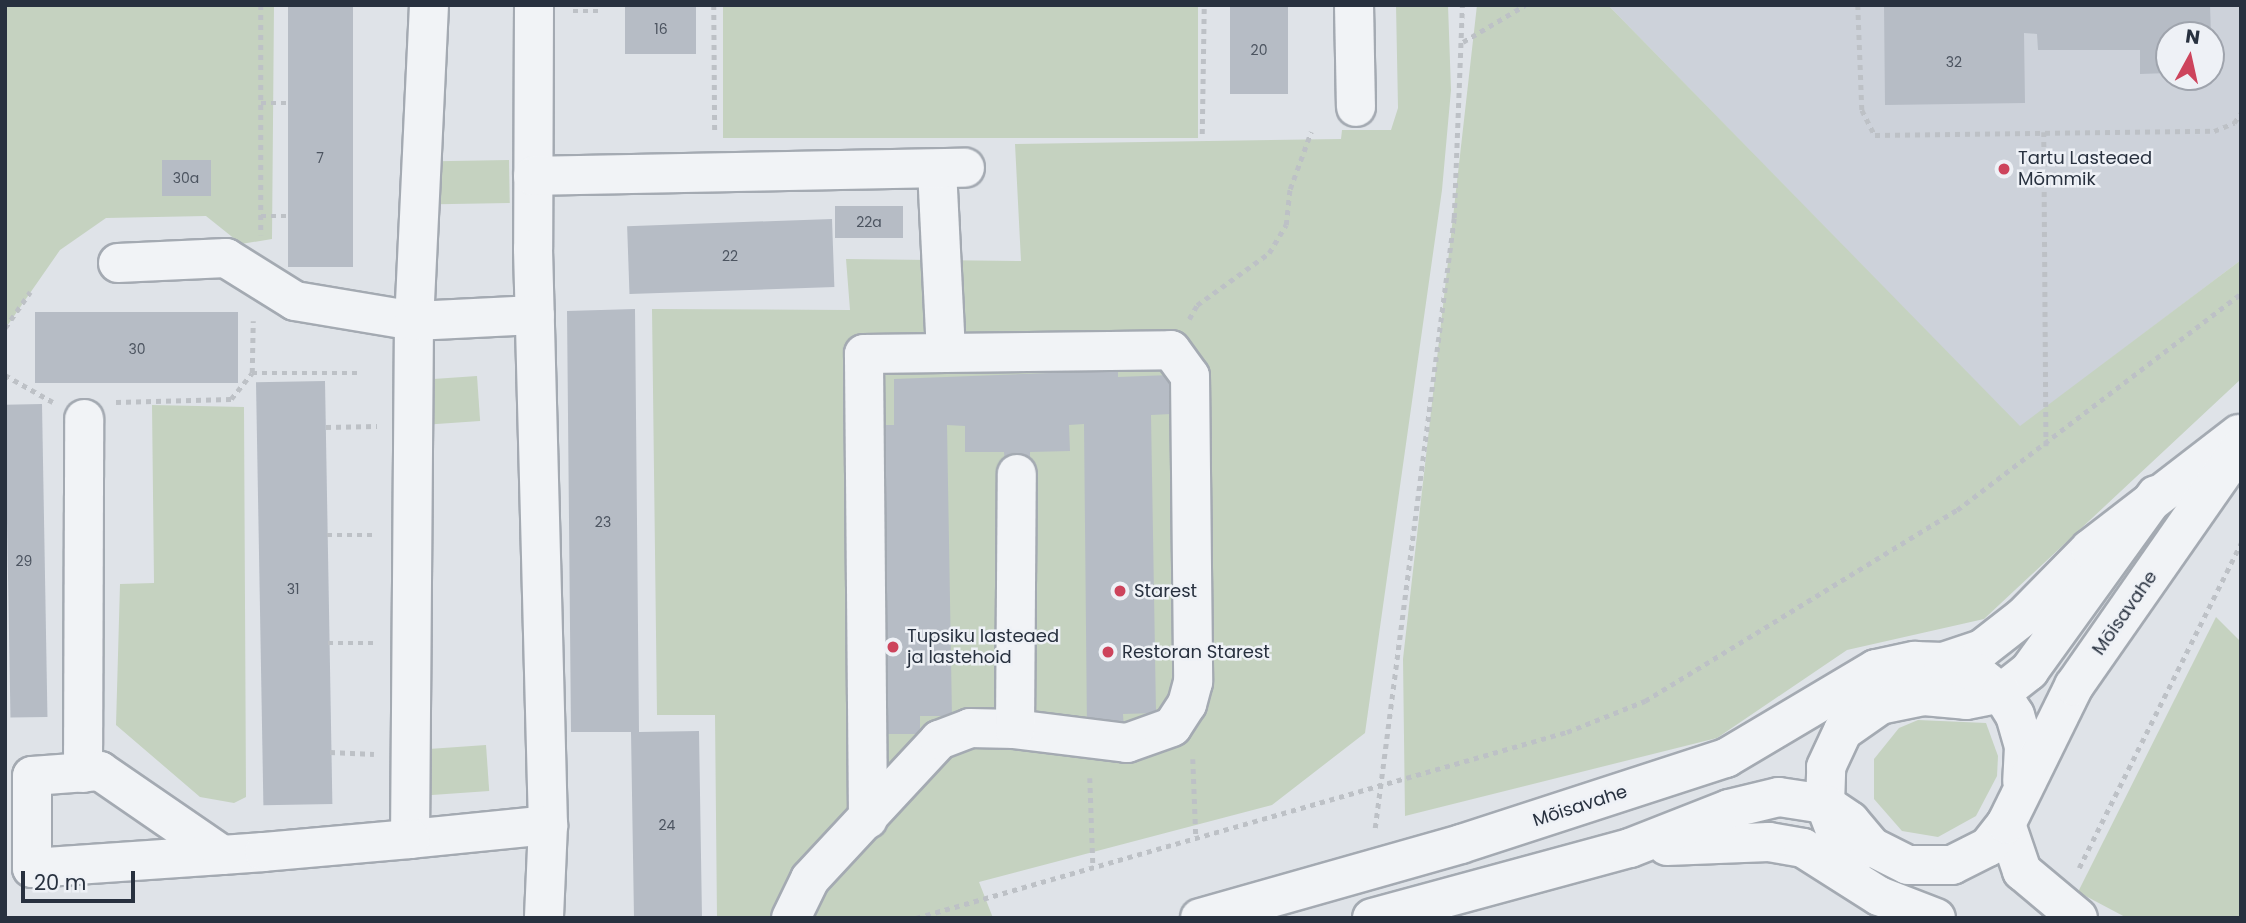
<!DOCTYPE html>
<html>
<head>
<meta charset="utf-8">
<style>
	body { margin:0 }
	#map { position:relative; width:2246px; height:923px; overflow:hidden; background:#dfe3e8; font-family:Poppins,sans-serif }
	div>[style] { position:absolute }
	.built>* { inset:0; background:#cdd2da }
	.green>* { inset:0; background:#c5d2c0; transform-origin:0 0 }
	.building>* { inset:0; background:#b6bcc5; transform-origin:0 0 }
	.path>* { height:4.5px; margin-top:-2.25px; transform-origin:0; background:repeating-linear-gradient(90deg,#bdc1c6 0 5px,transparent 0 10px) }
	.roads { filter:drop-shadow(2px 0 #a4aab2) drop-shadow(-2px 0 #a4aab2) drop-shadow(0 2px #a4aab2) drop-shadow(0 -2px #a4aab2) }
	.minor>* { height:38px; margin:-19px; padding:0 19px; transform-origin:19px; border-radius:19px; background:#f1f3f6 }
	.dots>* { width:19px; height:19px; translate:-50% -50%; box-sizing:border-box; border:4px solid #eef1f6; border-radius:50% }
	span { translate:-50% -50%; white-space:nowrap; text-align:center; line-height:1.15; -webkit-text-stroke:5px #eef1f6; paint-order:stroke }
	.number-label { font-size:14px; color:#4c5460 }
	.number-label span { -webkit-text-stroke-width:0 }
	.poi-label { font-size:18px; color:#28313f }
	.left { translate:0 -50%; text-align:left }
	.street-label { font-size:18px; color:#28313f }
	.frame { position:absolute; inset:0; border:7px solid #28313f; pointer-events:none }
	.north { position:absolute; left:2155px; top:21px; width:70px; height:70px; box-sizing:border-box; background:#eef1f6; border:2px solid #9fa4ad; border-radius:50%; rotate:8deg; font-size:19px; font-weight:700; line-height:28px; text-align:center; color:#28313f }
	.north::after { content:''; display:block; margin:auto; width:24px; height:32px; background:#cd445c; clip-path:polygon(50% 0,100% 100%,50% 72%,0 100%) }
	.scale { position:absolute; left:21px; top:871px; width:114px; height:32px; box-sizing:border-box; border:4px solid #28313f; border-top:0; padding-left:9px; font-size:21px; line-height:24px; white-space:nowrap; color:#28313f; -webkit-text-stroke:5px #eef1f6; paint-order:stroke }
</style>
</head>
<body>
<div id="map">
	<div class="built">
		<i style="clip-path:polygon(evenodd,1608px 5px,2241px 5px,2241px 260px,2020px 427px,1608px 5px,2169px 35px,2211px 35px,2211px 77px,2169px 77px,2169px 35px)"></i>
	</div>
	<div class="green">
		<i style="clip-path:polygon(5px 5px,274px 5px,272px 239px,241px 244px,206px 216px,106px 218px,60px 250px,5px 329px)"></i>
		<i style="left:723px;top:5px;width:475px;height:133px"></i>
		<i style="clip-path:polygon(1396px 5px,1448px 5px,1451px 90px,1442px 190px,1365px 733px,1272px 805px,979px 882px,993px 918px,717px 918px,715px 715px,657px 715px,652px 309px,850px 310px,846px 259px,1021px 261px,1015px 144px,1341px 139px,1342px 130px,1391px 130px,1398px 108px)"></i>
		<i style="clip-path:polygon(1477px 5px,1608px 5px,2020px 426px,2241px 260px,2241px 379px,1984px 619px,1847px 650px,1717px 738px,1405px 816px,1403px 659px)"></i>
		<i style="left:509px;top:160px;width:43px;height:72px;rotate:89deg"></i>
		<i style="left:477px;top:376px;width:45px;height:62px;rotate:86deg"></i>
		<i style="clip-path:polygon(152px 405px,244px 407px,246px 797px,234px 803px,200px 797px,116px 725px,120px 584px,154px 583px)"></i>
		<i style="clip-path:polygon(2216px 617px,2241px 642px,2241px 918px,2127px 918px,2078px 892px)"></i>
		<i style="clip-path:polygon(1918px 720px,1986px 723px,1998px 756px,1997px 776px,1976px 816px,1938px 837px,1902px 831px,1874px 799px,1874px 759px,1899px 728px)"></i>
		<i style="left:486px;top:745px;width:46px;height:61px;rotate:86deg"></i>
	</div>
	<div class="building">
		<i style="left:288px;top:5px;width:65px;height:262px"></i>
		<i style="left:625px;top:5px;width:71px;height:49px"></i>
		<i style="left:1230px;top:5px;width:58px;height:89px"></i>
		<i style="clip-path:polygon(1884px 5px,2210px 5px,2211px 35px,2169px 35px,2169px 73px,2140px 74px,2140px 50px,2038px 50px,2037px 34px,2024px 33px,2025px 103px,1885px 105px)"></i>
		<i style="left:162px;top:160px;width:49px;height:36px"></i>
		<i style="left:835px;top:206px;width:68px;height:32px"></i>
		<i style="left:832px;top:219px;width:68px;height:205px;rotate:88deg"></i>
		<i style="clip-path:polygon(635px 309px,639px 732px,699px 731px,702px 918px,634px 918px,631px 732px,571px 732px,567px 311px)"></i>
		<i style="left:238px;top:312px;width:71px;height:203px;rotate:90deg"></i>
		<i style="clip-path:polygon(1102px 371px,1118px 372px,1118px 377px,1170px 375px,1171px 414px,1151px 415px,1156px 713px,1123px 714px,1124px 730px,1087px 731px,1084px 424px,1069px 425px,1070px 451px,1030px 452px,1030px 464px,1005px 464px,1004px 452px,965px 452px,965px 426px,947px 425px,952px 716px,920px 716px,920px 734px,885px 734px,881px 425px,894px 425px,894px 379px)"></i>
		<i style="left:325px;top:381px;width:423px;height:69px;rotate:89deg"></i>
		<i style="left:42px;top:404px;width:313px;height:37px;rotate:89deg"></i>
	</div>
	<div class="path">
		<i style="left:261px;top:5px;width:230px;rotate:90deg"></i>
		<i style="left:714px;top:5px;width:128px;rotate:89.6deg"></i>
		<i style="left:1858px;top:5px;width:105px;rotate:87.8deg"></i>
		<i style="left:1862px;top:110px;width:28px;rotate:63deg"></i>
		<i style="left:1875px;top:135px;width:339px;rotate:-0.7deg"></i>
		<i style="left:2214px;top:131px;width:22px;rotate:-22deg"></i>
		<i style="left:2234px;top:123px;width:12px;rotate:-55deg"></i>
		<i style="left:573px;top:11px;width:29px"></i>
		<i style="left:1463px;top:42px;width:72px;rotate:-30.8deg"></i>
		<i style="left:261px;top:103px;width:26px"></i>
		<i style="left:2044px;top:132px;width:314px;rotate:89.6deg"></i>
		<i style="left:1202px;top:134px;width:129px;rotate:-89.1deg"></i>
		<i style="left:261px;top:216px;width:25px"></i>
		<i style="left:1189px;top:319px;width:16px;rotate:-60deg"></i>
		<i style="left:1197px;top:305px;width:89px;rotate:-35.8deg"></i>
		<i style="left:1269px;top:253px;width:33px;rotate:-59deg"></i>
		<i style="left:1286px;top:225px;width:36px;rotate:-84deg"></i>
		<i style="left:1290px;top:189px;width:61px;rotate:-69.8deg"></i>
		<i style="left:5px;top:328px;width:44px;rotate:-55.2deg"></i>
		<i style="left:252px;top:373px;width:108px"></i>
		<i style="left:5px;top:375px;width:55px;rotate:29.4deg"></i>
		<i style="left:116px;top:402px;width:115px;rotate:-1.5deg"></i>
		<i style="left:231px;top:399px;width:33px;rotate:-51deg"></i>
		<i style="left:252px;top:373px;width:52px;rotate:-88.9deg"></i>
		<i style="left:326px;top:427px;width:51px;rotate:-1.1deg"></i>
		<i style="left:327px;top:535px;width:48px"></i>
		<i style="left:328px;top:643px;width:45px"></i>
		<i style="left:330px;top:752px;width:44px;rotate:2.6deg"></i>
		<i style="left:1193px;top:759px;width:77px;rotate:87.8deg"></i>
		<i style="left:1090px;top:778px;width:87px;rotate:88deg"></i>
		<i style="left:1375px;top:828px;width:615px;rotate:-82.62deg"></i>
		<i style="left:1454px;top:218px;width:213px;rotate:-87.8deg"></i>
		<i style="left:2079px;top:868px;width:363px;rotate:-63.5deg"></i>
		<i style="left:916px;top:918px;width:677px;rotate:-15.95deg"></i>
		<i style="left:1567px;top:732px;width:84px;rotate:-21.7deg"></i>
		<i style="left:1645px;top:701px;width:366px;rotate:-31.5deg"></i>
		<i style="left:1957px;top:510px;width:357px;rotate:-37.3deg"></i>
	</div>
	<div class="roads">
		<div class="minor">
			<i style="left:429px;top:5px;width:316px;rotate:92.7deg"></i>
			<i style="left:414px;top:321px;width:518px;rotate:90.44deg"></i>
			<i style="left:410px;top:839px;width:139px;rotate:-5.8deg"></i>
			<i style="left:534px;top:5px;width:244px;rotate:90.2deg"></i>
			<i style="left:533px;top:249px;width:576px;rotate:88.51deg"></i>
			<i style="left:548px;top:825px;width:93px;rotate:92.5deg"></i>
			<i style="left:1354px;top:5px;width:102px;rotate:88.9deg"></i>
			<i style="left:937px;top:169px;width:183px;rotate:87.2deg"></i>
			<i style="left:533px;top:176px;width:432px;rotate:-1.1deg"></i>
			<i style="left:118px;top:263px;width:108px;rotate:-2.7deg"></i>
			<i style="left:226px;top:258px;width:81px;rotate:31.9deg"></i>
			<i style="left:295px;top:301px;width:121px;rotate:9.5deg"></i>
			<i style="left:414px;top:321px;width:121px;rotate:-2.8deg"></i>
			<i style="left:1943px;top:662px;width:41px;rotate:-18.4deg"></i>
			<i style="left:1982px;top:649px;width:52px;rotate:-38deg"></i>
			<i style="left:2023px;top:617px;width:95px;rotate:-45.4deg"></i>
			<i style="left:2090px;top:549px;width:188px;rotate:-37.7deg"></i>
			<i style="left:83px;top:773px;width:354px;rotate:-89.8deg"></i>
			<i style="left:868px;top:819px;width:465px;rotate:-90.5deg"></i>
			<i style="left:864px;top:354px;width:307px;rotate:-0.7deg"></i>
			<i style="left:1171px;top:350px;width:32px;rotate:54deg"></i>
			<i style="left:1190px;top:376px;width:306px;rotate:89.4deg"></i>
			<i style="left:1193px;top:682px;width:23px;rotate:105deg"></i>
			<i style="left:1187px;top:704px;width:27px;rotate:123deg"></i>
			<i style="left:1172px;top:727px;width:48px;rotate:160.4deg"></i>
			<i style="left:1127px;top:743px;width:113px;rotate:-172.9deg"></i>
			<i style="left:2006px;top:824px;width:50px;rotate:71.2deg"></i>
			<i style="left:2022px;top:871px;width:73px;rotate:40deg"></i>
			<i style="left:1667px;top:846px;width:102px;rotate:-2.2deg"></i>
			<i style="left:1769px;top:842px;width:35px;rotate:10deg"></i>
			<i style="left:1803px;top:848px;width:90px;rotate:32.3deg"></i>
			<i style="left:1879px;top:896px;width:61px;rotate:21.1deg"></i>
			<i style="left:222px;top:855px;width:148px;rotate:-145.5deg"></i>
			<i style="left:100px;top:771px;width:68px;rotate:175.8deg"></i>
			<i style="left:32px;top:776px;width:92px;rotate:90deg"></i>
			<i style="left:32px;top:868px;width:190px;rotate:-3.9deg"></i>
			<i style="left:222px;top:855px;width:42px;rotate:-4.1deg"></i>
			<i style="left:264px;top:852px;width:147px;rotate:-5.1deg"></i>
			<i style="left:1852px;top:875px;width:76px;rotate:-110.8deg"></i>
			<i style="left:1825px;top:804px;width:37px;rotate:-88deg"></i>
			<i style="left:1826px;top:767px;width:40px;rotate:-65deg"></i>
			<i style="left:1843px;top:731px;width:45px;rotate:-35.1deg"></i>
			<i style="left:1880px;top:705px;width:45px;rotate:-11.6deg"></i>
			<i style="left:1924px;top:696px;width:42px;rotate:5.4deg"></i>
			<i style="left:1966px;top:700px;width:36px;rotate:-11deg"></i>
			<i style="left:2001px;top:693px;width:36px;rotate:-38deg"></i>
			<i style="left:2029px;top:671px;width:217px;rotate:-54.2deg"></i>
			<i style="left:791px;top:918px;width:43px;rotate:-64deg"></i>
			<i style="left:810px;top:879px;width:190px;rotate:-47.1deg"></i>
			<i style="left:939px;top:740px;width:33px;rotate:-21deg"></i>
			<i style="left:970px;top:728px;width:45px;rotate:1.3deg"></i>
			<i style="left:1015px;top:729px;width:255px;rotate:-89.6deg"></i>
			<i style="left:1200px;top:918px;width:271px;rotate:-15.8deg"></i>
			<i style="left:1461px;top:844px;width:279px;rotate:-18deg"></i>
			<i style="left:1726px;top:758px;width:174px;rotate:-30.7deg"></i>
			<i style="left:1876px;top:669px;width:40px;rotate:-12deg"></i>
			<i style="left:1915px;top:661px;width:28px;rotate:2deg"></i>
			<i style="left:1943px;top:662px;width:34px;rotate:17deg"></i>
			<i style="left:1975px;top:672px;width:33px;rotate:39deg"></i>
			<i style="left:2001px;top:693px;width:26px;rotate:58deg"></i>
			<i style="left:2015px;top:715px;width:33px;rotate:74deg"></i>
			<i style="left:2024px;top:747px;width:34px;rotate:93deg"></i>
			<i style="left:1372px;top:918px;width:267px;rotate:-15.2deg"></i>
			<i style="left:1630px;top:848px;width:106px;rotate:-21.5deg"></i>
			<i style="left:1729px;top:809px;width:51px;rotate:-13.5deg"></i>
			<i style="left:1779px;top:797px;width:47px;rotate:8.7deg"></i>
			<i style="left:1825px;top:804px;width:30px;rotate:34deg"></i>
			<i style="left:1850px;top:821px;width:34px;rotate:50deg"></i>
			<i style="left:1872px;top:847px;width:40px;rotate:26.6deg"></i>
			<i style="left:1908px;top:865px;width:44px"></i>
			<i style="left:1952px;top:865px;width:40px;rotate:-26.6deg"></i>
			<i style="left:1988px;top:847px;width:29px;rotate:-52deg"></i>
			<i style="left:2006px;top:824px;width:154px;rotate:-63.8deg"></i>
			<i style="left:2074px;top:686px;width:292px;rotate:-55.1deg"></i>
		</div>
	</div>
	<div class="dots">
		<i style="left:2004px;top:169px;background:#cd445c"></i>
		<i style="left:1120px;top:591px;background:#cd445c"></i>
		<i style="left:893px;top:647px;background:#cd445c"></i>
		<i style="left:1108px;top:652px;background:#cd445c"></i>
	</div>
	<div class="number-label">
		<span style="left:661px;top:29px">16</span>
		<span style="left:1259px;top:50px">20</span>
		<span style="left:1954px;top:62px">32</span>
		<span style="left:320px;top:158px">7</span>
		<span style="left:186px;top:178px">30a</span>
		<span style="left:869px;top:222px">22a</span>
		<span style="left:730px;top:256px">22</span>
		<span style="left:137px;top:349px">30</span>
		<span style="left:603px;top:522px">23</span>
		<span style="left:24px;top:561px">29</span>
		<span style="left:293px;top:589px">31</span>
		<span style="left:667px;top:825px">24</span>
	</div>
	<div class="poi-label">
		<span class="left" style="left:2018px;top:169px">Tartu Lasteaed<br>Mõmmik</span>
		<span class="left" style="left:1134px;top:591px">Starest</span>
		<span class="left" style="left:907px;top:647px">Tupsiku lasteaed<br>ja lastehoid</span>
		<span class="left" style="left:1122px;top:652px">Restoran Starest</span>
	</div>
	<div class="street-label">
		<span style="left:2125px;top:613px;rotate:-55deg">Mõisavahe</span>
		<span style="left:1580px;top:806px;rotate:-18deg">Mõisavahe</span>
	</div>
	<div class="frame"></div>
	<div class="north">N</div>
	<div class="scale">20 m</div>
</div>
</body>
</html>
